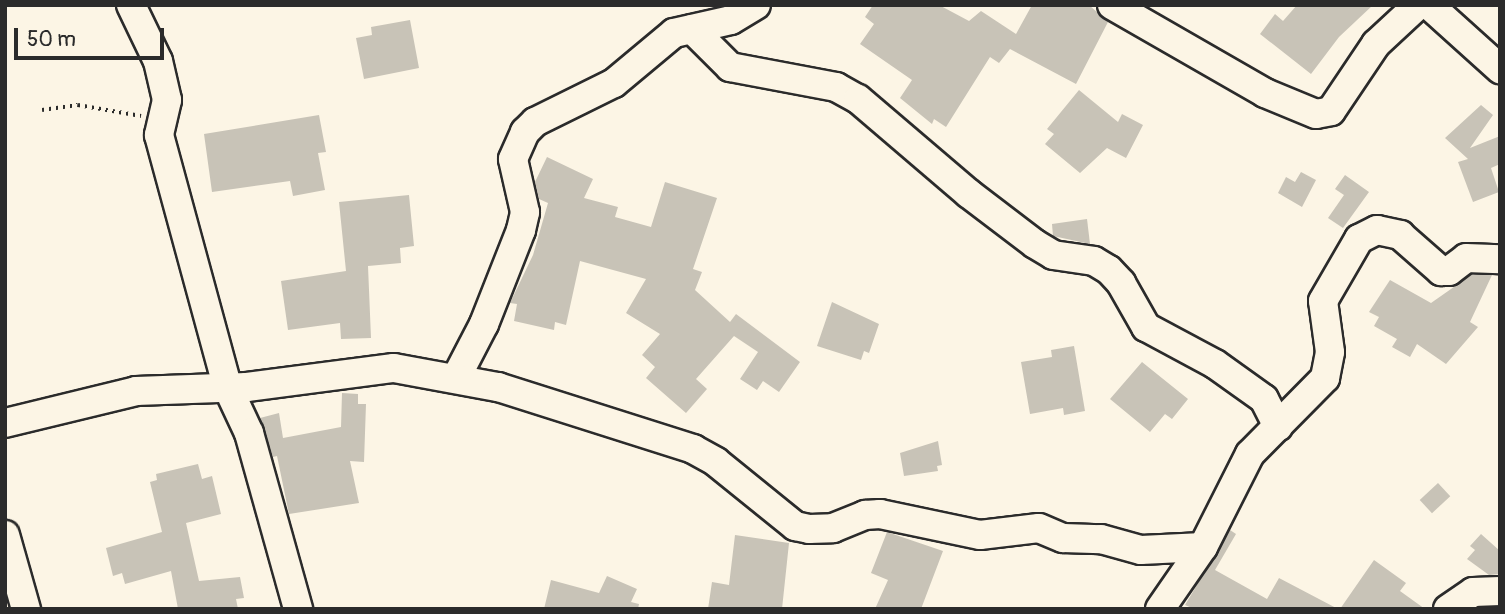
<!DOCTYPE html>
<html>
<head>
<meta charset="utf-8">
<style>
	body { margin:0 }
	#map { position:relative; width:1505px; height:614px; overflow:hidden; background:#fcf5e5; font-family:Pangolin,sans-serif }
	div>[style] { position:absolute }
	.building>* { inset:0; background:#c8c3b7; transform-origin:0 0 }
	.path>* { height:3.5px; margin-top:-1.75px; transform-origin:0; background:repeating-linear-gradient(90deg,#2b2b2b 0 2px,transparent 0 7px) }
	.roads { filter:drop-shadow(2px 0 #2b2b2b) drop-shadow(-2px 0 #2b2b2b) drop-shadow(0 2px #2b2b2b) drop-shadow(0 -2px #2b2b2b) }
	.minor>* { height:28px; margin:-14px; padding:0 14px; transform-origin:14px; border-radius:14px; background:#fcf5e5 }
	span { translate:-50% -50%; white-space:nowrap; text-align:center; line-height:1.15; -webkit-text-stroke:6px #fcf5e5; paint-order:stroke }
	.frame { position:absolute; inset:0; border:7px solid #2b2b2b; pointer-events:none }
	.scale { position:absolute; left:14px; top:28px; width:150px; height:32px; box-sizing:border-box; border:4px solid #2b2b2b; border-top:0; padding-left:9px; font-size:21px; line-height:24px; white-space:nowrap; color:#2b2b2b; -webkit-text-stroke:5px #fcf5e5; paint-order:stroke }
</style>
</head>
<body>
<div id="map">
	<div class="building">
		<i style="clip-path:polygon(873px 5px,939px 5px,969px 21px,981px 11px,1016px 34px,1032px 5px,1089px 5px,1108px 22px,1076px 84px,1010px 49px,999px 63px,990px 57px,946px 127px,934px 119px,932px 124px,900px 98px,912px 80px,860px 44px,874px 24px,865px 17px)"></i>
		<i style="clip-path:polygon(1297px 5px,1373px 5px,1339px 37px,1311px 74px,1260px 34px,1275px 14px,1283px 21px)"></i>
		<i style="clip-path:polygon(410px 20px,419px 68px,364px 79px,356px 38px,372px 35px,371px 27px)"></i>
		<i style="clip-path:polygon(1079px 90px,1118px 122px,1122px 114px,1143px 125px,1126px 158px,1107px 148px,1080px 173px,1045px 144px,1054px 134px,1047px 129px)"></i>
		<i style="clip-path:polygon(1481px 105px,1493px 115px,1470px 148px,1500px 136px,1500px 164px,1491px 168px,1499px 192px,1473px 202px,1458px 162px,1468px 159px,1445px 138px)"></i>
		<i style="clip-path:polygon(319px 115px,326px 152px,318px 153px,325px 190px,293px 196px,290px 181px,212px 192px,204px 134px)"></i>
		<i style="clip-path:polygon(547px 157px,593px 179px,584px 198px,618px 207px,615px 217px,651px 227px,665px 182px,717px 198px,693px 269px,702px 272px,695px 290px,730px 322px,736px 314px,800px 362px,779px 392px,763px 381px,757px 390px,740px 379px,758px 352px,734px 336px,696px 379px,707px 389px,686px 413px,646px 378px,655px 367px,642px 355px,660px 334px,626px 313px,646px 279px,580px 261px,566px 325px,555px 322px,554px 330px,514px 321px,517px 304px,510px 303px,533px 255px,548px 203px,539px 199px,535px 182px)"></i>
		<i style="clip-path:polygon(1301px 172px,1316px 180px,1302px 207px,1278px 193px,1286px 177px,1295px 182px)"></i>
		<i style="clip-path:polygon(1345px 175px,1369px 192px,1343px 228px,1328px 218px,1344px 195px,1335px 189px)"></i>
		<i style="clip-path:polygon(409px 195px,414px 246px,400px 248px,401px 263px,368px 266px,371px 338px,341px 339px,340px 323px,288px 330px,281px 281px,346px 271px,339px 202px)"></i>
		<i style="clip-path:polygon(1087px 219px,1090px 244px,1053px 236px,1052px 224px)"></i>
		<i style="clip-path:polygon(1471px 275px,1492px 275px,1470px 322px,1478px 327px,1446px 364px,1417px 344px,1410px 357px,1392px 347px,1397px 339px,1374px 326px,1379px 317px,1369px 312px,1390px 280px,1431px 303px)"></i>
		<i style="clip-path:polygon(832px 302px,879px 324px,869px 353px,864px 351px,861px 360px,817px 346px)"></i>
		<i style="clip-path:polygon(1074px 346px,1085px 411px,1064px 415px,1063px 408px,1030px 414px,1021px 362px,1052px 357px,1051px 350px)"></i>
		<i style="clip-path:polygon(1142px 362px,1188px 399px,1172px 419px,1165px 414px,1150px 432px,1110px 399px)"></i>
		<i style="clip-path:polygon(342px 393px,358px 394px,358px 404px,366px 404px,364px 462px,350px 461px,359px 503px,289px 514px,277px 456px,273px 457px,260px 418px,279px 413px,283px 438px,341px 427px)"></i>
		<i style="clip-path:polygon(938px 441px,942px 465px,937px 466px,938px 471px,904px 476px,900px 453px)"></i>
		<i style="clip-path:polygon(198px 464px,202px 479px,212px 476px,221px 514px,186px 523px,199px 581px,240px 577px,244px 598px,236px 599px,238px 609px,178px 609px,171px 571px,125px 584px,122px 573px,113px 576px,106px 548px,162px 532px,150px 482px,157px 480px,156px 474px)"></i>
		<i style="left:1438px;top:483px;width:18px;height:25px;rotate:47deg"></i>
		<i style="clip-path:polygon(1230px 530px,1236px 534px,1215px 570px,1267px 599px,1279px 578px,1338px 609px,1194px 609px,1185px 605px)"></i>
		<i style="clip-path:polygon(887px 532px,943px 551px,921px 609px,875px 609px,888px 580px,871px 573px)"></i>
		<i style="clip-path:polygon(1481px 534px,1500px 551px,1500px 574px,1489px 575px,1467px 559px,1475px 550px,1470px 546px)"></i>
		<i style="clip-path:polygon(735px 535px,789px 543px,782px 609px,708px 609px,712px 582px,729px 585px)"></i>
		<i style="clip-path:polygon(1374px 560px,1406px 583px,1400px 591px,1425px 609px,1340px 609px)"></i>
		<i style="clip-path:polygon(607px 576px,637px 589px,631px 602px,639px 604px,638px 609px,544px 609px,551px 580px,599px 593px)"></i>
	</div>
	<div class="path">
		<i style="left:42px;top:110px;width:36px;rotate:-8deg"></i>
		<i style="left:78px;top:105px;width:64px;rotate:9.9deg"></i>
	</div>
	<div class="roads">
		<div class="minor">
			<i style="left:131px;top:5px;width:62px;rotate:64.3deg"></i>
			<i style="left:158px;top:61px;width:40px;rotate:77deg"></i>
			<i style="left:167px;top:100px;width:36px;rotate:103deg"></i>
			<i style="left:159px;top:135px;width:260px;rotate:74.8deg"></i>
			<i style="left:227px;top:386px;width:52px;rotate:64.9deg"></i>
			<i style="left:249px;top:433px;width:183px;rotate:74.4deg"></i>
			<i style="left:1112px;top:5px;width:177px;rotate:29.9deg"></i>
			<i style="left:1265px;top:93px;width:55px;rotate:22.4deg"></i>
			<i style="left:1316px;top:114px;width:15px;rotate:-11deg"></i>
			<i style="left:1331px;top:111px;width:81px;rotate:-56.1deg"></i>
			<i style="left:1376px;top:44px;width:57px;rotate:-42.9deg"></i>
			<i style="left:1429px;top:5px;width:96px;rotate:42deg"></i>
			<i style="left:692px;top:29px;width:54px;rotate:45deg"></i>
			<i style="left:730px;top:67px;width:108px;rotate:10.7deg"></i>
			<i style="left:836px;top:87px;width:25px;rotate:29deg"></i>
			<i style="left:858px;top:99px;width:145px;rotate:40.5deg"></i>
			<i style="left:968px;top:193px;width:84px;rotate:37.3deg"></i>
			<i style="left:1035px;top:244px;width:21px;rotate:31deg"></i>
			<i style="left:1053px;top:255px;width:41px;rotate:8.3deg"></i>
			<i style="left:1094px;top:261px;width:17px;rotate:31deg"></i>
			<i style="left:1109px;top:270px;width:18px;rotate:47deg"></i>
			<i style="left:1121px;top:283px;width:51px;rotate:60.4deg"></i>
			<i style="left:1146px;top:327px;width:78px;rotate:28.2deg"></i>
			<i style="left:1215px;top:364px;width:60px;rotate:35.5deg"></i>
			<i style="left:1264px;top:399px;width:31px;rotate:63deg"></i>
			<i style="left:456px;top:378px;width:61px;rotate:-62.6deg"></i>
			<i style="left:484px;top:324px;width:101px;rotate:-68.5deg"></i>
			<i style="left:521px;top:230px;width:18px;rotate:-77deg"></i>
			<i style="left:525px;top:212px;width:54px;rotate:-102.8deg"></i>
			<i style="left:513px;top:159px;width:30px;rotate:-66deg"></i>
			<i style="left:525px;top:132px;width:14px;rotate:-45deg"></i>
			<i style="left:535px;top:122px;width:88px;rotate:-26.3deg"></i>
			<i style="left:614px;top:83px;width:78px;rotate:-39.8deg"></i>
			<i style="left:674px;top:33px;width:58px;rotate:-12.8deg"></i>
			<i style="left:731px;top:20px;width:29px;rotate:-31deg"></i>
			<i style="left:5px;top:423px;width:135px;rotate:-13.7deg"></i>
			<i style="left:136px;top:391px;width:111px;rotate:-2.1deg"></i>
			<i style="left:247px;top:387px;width:148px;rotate:-7.4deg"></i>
			<i style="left:394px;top:368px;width:106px;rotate:10.4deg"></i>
			<i style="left:498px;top:387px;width:205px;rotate:17.6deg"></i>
			<i style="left:693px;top:449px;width:26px;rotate:29deg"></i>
			<i style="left:716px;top:462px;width:102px;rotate:39deg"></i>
			<i style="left:795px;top:526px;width:14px;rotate:12deg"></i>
			<i style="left:809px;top:529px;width:24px;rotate:-2deg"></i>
			<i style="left:833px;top:528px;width:35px;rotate:-22deg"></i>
			<i style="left:865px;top:515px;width:15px;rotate:-4deg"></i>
			<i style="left:880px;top:514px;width:102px;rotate:11.9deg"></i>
			<i style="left:980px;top:535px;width:59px;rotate:-6.8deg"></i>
			<i style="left:1039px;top:528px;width:26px;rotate:23deg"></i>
			<i style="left:1063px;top:538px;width:38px;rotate:2deg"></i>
			<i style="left:1101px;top:539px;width:41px;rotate:15.4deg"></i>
			<i style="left:1141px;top:550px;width:62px;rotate:-2.8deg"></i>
			<i style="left:5px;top:535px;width:77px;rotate:74.2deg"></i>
			<i style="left:1160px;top:609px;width:75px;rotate:-55.3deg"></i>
			<i style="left:1203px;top:547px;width:104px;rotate:-63.2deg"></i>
			<i style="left:1250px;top:454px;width:107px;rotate:-45.4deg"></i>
			<i style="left:1325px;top:378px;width:26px;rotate:-79deg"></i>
			<i style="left:1330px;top:352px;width:51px;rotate:-97.8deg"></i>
			<i style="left:1323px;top:301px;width:72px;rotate:-59.9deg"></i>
			<i style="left:1359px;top:239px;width:20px;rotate:-27deg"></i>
			<i style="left:1377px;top:230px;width:24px;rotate:12deg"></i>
			<i style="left:1400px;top:235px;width:55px;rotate:41.3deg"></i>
			<i style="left:1441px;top:271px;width:8px"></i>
			<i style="left:1449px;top:271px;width:21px;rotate:-37deg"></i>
			<i style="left:1466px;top:258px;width:34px;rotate:2deg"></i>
			<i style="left:1448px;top:609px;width:30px;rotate:-34deg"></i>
			<i style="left:1473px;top:592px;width:27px;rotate:-2deg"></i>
		</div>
	</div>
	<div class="frame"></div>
	<div class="scale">50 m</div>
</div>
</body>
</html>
